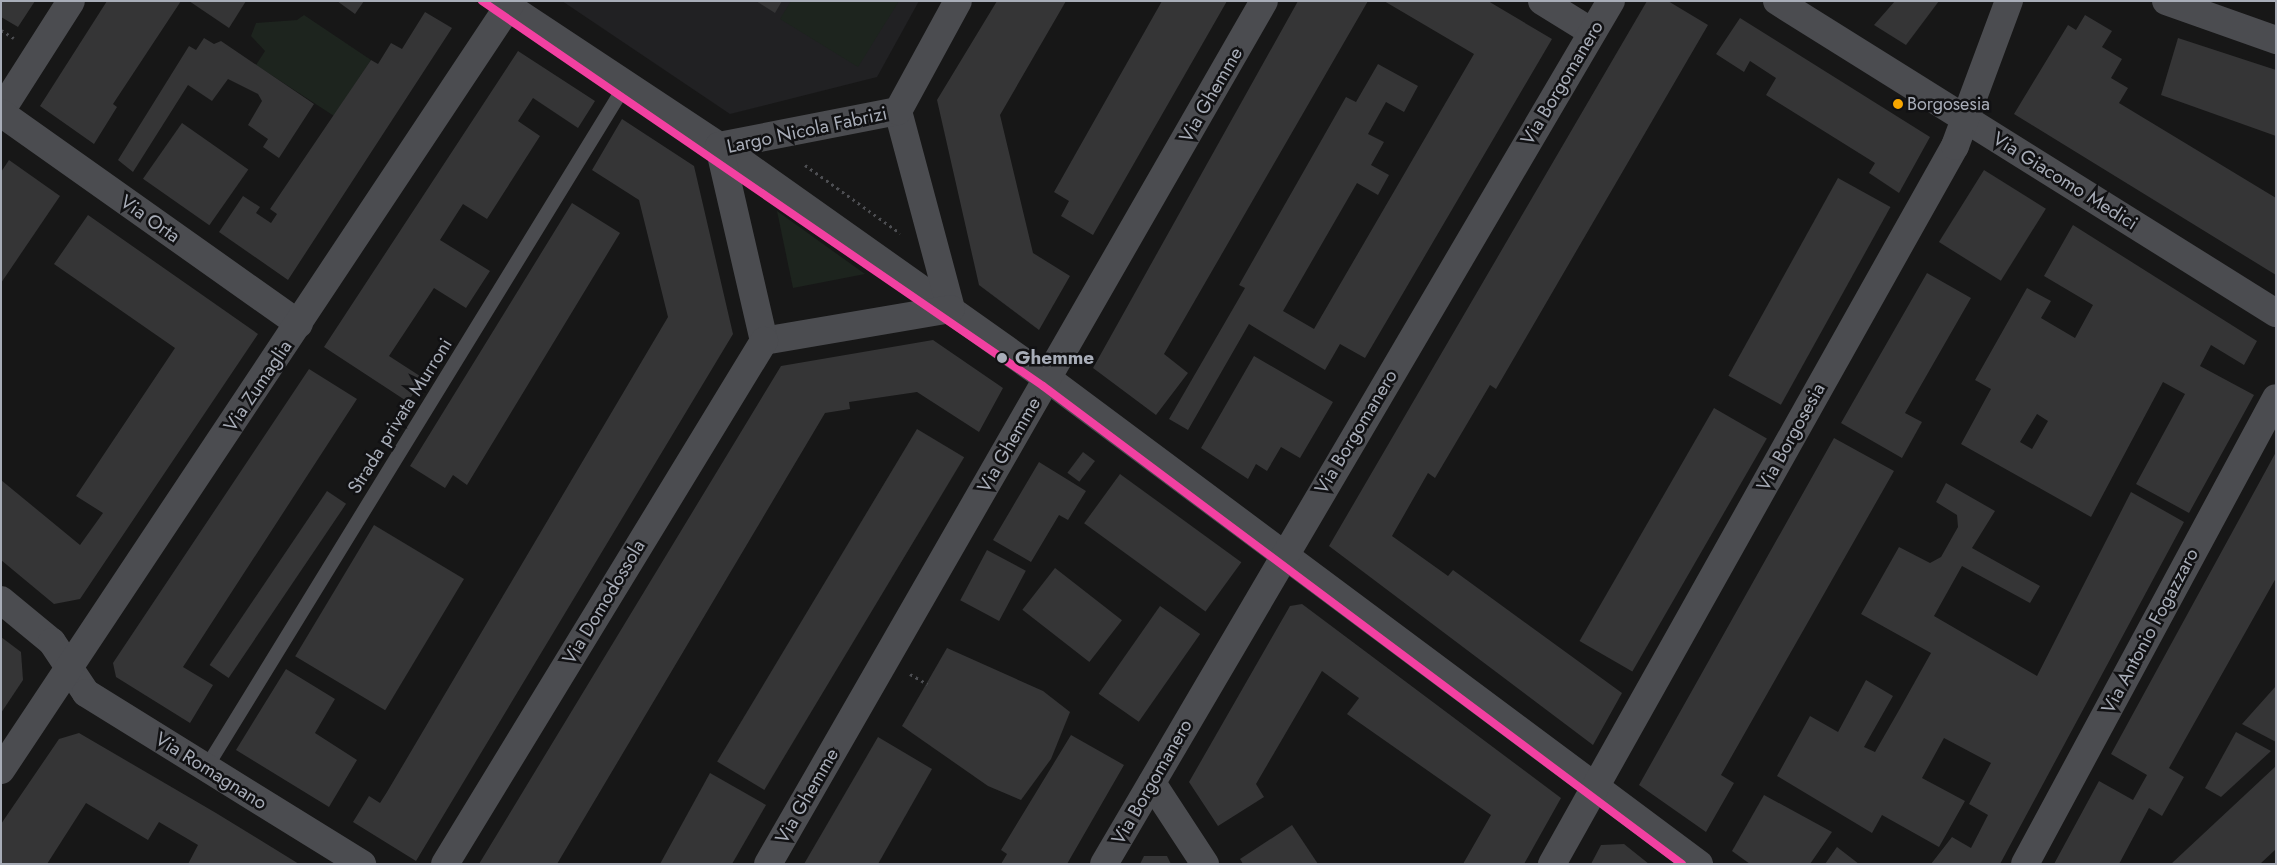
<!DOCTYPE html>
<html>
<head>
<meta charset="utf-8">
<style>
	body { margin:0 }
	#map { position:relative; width:2277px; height:865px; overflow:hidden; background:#171717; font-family:Jost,sans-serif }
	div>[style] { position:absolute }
	.built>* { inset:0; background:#212123 }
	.green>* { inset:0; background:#1d241e }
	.building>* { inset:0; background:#353536; transform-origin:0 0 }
	.path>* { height:3px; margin-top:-1.5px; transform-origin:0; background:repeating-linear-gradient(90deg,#4d4e52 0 2.5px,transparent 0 6.5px) }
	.service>* { height:14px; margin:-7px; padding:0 7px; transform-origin:7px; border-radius:7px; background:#4b4c50 }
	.minor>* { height:28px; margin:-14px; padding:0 14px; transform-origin:14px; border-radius:14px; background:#4b4c50 }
	.tram-1>* { height:8px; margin:-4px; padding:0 4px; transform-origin:4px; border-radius:4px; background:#f240a1 }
	.dots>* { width:14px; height:14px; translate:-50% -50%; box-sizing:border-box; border:2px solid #111113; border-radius:50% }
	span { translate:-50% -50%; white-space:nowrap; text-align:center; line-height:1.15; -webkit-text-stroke:5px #111113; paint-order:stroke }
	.bus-label { font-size:18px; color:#a8adb8 }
	.left { translate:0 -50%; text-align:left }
	.street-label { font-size:19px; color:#a8adb8 }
	.stop-label { font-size:19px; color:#a8adb8; font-weight:700 }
	.frame { position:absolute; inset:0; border:2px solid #a8adb8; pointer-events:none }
</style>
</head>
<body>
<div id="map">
	<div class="built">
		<i style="clip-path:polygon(562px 1px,919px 1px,877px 77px,730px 114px)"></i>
	</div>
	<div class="green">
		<i style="clip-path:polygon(791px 1px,899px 1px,858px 67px,780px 19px)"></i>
		<i style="clip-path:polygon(304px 15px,371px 60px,334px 116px,256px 65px,265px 51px,251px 36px,256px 23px,297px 20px)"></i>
		<i style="clip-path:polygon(777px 211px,865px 274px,793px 288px)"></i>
	</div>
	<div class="building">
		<i style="clip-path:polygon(1px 1px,35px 1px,18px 27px,1px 17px)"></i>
		<i style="clip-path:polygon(107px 1px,181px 1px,113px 104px,117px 107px,94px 144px,40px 106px)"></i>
		<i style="clip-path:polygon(189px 1px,246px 1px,229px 28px)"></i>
		<i style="clip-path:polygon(337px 1px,364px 1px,355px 14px)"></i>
		<i style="clip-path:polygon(756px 1px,782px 1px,775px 13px)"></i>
		<i style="clip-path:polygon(997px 1px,1066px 1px,1000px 115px,1033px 253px,1070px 276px,1039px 330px,979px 285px,937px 100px)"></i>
		<i style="clip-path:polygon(1162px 1px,1227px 1px,1093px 235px,1061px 216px,1069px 201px,1054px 192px)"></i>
		<i style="clip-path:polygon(1298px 1px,1368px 1px,1164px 354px,1188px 373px,1156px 415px,1093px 368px)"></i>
		<i style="clip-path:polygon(1384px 1px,1488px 1px,1552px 39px,1365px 358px,1340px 344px,1325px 370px,1249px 324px,1188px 430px,1169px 419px,1245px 288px,1239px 285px,1346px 97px,1356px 102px,1378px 64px,1418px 86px,1404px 112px,1386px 102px,1368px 134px,1384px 142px,1371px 165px,1389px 175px,1378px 195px,1357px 183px,1283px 311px,1314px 329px,1474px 54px)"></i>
		<i style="clip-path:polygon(1647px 1px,1668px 1px,1708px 25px,1496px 389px,1490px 385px,1435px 478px,1428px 473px,1392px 536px,1448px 576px,1453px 570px,1622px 693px,1593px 745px,1329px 546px)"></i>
		<i style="clip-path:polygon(1895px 1px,1939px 1px,1906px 45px,1874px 25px)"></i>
		<i style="clip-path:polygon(425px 12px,452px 28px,288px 280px,219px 232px,243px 196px,260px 207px,256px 213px,271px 223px,277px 214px,270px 209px,371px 60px,378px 64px,391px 43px,402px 49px)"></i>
		<i style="clip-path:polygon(2085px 15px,2112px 31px,2102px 47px,2122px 59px,2111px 78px,2128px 88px,2119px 103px,2276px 198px,2276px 275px,2014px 114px,2068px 25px,2076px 30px)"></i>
		<i style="clip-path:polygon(1740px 18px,1930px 137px,1899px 193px,1869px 173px,1875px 163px,1766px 95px,1776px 78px,1750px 61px,1744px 72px,1716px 54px)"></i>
		<i style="clip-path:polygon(204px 38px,214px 44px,221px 41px,314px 104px,279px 158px,263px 147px,268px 139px,248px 125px,262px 101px,258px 94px,228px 79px,212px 101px,188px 85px,133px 172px,118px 160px,189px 46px,196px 50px)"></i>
		<i style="clip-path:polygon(2178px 38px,2276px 70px,2276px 136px,2161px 95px)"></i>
		<i style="clip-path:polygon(518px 51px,595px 101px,578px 128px,533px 98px,518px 121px,540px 136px,487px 219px,463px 204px,440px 240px,490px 271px,466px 308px,434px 288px,389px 356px,423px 378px,408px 402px,324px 347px)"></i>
		<i style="clip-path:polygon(622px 119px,694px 166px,733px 334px,416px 861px,353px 822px,369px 796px,380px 803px,387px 792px,668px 317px,639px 200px,592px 170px)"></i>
		<i style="left:182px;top:123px;width:81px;height:68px;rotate:35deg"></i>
		<i style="clip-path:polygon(9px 160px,60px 196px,1px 283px,1px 172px)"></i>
		<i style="left:1984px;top:170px;width:73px;height:85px;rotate:32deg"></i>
		<i style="left:1838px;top:178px;width:60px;height:226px;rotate:29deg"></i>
		<i style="clip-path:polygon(572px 203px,620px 233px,467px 485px,453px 475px,445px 488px,410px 466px)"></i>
		<i style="clip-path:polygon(88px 215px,258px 334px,80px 599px,54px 604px,1px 560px,1px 480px,80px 545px,103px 513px,76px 496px,175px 348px,54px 264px)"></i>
		<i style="clip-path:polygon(evenodd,2073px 225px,2257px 341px,2244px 365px,2211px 345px,2200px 366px,2254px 395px,2189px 513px,2136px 484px,2185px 394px,2163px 382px,2091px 517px,1961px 444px,1991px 389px,1975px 380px,2027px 288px,2051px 301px,2041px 318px,2075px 338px,2093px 305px,2044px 276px,2073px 225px,2037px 414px,2048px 421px,2032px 449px,2020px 442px,2037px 414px)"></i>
		<i style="clip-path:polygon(1927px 273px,1971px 298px,1905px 413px,1922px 422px,1902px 458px,1841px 423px)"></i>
		<i style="clip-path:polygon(933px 340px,1003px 388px,979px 432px,917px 392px,849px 402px,850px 409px,825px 413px,557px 864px,479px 864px,781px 366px)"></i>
		<i style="clip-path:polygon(1254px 356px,1333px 402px,1300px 458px,1281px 447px,1267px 471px,1256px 464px,1248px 479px,1201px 448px)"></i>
		<i style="clip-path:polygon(309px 369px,357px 399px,183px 667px,213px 685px,190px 723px,116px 677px,113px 663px)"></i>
		<i style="left:1714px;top:408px;width:61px;height:269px;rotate:30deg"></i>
		<i style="left:917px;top:429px;width:55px;height:388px;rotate:31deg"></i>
		<i style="clip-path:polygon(1834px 438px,1894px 471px,1721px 775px,1734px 783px,1706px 832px,1639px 785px)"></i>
		<i style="left:1083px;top:452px;width:15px;height:26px;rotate:37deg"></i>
		<i style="clip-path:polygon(2276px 452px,2276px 578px,2169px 768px,2184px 777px,2162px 816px,2149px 808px,2119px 864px,2054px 864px,2099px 781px,2133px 800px,2147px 775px,2111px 754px)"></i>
		<i style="clip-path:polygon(1039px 462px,1086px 491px,1068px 520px,1059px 515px,1031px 562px,993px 540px)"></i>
		<i style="left:1120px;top:474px;width:150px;height:61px;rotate:36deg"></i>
		<i style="clip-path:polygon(1946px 483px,1995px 511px,1972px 548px,2040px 586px,2030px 603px,1962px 566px,1934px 616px,2037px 676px,2131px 492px,2184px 522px,2000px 864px,1931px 864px,1952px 837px,1971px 848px,1988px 815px,1969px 804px,1991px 763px,1944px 738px,1922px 778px,1965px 801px,1939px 847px,1882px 815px,1872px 833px,1777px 776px,1810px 716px,1838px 732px,1866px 680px,1893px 696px,1864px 747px,1875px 752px,1898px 712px,1931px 653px,1861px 614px,1899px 547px,1930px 563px,1941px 557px,1958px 527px,1957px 515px,1936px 502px)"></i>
		<i style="left:327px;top:491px;width:23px;height:210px;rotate:34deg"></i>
		<i style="left:374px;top:525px;width:105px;height:153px;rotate:31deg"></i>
		<i style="left:987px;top:550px;width:44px;height:57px;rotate:28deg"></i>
		<i style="left:1055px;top:568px;width:85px;height:53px;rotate:38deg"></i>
		<i style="clip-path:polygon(1302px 604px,1561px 798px,1524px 864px,1463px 864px,1491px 815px,1347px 714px,1359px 698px,1322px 671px,1256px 784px,1264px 797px,1218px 826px,1189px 782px,1290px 606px)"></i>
		<i style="left:1160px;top:606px;width:49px;height:107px;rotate:35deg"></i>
		<i style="clip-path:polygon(1px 637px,21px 652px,23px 680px,1px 713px)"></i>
		<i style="clip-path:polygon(947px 648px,1043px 691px,1070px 712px,1051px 759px,1021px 800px,988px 786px,902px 726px)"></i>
		<i style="clip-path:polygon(286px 669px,335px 699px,315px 733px,357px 760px,329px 807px,236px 750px)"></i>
		<i style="clip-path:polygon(2276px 686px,2276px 742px,2242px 724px)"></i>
		<i style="clip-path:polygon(2236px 732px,2271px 751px,2221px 797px,2205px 788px)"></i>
		<i style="clip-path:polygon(79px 733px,216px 813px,299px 864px,188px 864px,198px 845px,159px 822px,148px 840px,86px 803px,47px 864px,1px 864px,1px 824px,59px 739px)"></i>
		<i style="clip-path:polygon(1071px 735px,1124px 765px,1067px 864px,1001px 864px,1007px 854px,1001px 850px)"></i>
		<i style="clip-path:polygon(878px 737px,932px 769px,878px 864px,804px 864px)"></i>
		<i style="clip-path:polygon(2276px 766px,2276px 849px,2260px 864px,2171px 864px)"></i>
		<i style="clip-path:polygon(710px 773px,766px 805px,732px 864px,660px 864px)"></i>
		<i style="clip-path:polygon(1764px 795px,1832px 832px,1810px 864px,1750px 864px,1732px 851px)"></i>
		<i style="clip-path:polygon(1292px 825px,1318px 864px,1243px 864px,1240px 859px)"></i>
		<i style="clip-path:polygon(1624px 844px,1649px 864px,1591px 864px,1601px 845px)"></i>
		<i style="clip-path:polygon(1837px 847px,1859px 864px,1825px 864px)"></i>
		<i style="clip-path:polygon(1144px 856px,1167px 856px,1171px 864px,1140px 864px)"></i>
	</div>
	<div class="path">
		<i style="left:1px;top:30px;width:15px;rotate:32deg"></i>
		<i style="left:805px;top:165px;width:117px;rotate:35.6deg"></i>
		<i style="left:910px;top:674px;width:20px;rotate:30deg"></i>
	</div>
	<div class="service">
		<i style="left:206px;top:768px;width:803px;rotate:-58.45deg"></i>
	</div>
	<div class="minor">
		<i style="left:500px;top:1px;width:263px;rotate:33.5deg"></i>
		<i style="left:719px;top:146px;width:403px;rotate:35.3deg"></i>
		<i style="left:1048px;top:379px;width:812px;rotate:36.69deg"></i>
		<i style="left:1542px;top:1px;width:59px;rotate:31.8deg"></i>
		<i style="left:1777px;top:1px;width:589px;rotate:32.02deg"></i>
		<i style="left:2166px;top:1px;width:117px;rotate:19.5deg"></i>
		<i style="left:1px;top:111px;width:130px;rotate:-57.5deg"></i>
		<i style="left:898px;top:111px;width:205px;rotate:75deg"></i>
		<i style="left:951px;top:309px;width:190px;rotate:170.3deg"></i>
		<i style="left:764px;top:341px;width:200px;rotate:-103deg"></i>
		<i style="left:719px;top:146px;width:182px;rotate:-11.1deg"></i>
		<i style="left:898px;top:111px;width:125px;rotate:-61.4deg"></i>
		<i style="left:1px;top:113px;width:365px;rotate:35.3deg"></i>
		<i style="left:1px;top:600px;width:66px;rotate:39.5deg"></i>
		<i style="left:52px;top:642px;width:61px;rotate:56.3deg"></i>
		<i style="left:86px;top:693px;width:325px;rotate:31.8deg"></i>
		<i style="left:1px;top:770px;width:923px;rotate:-56.4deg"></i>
		<i style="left:1152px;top:783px;width:97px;rotate:56.8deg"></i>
		<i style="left:445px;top:864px;width:613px;rotate:-58.62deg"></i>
		<i style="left:768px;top:864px;width:995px;rotate:-60.11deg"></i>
		<i style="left:1104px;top:864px;width:1001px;rotate:-59.57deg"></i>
		<i style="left:1552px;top:864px;width:823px;rotate:-60.7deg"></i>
		<i style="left:1955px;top:146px;width:155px;rotate:-69.6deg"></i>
		<i style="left:2025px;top:864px;width:529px;rotate:-61.69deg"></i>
	</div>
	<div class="tram-1">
		<i style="left:482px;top:1px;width:680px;rotate:34.46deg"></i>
		<i style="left:1043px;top:386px;width:798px;rotate:36.8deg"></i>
	</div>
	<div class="dots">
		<i style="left:1898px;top:104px;background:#f7a600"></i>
		<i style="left:1002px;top:358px;background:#a8adb8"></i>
	</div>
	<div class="bus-label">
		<span class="left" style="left:1907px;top:104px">Borgosesia</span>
	</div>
	<div class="street-label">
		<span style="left:1562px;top:83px;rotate:-59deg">Via Borgomanero</span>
		<span style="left:1211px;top:95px;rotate:-60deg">Via Ghemme</span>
		<span style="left:807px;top:130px;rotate:-12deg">Largo Nicola Fabrizi</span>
		<span style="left:2065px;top:181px;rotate:32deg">Via Giacomo Medici</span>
		<span style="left:150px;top:219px;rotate:35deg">Via Orta</span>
		<span style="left:258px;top:386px;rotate:-56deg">Via Zumaglia</span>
		<span style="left:400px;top:416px;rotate:-58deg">Strada privata Murroni</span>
		<span style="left:1356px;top:432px;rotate:-59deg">Via Borgomanero</span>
		<span style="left:1791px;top:437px;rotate:-61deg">Via Borgosesia</span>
		<span style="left:1009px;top:445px;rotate:-60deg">Via Ghemme</span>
		<span style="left:604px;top:602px;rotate:-59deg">Via Domodossola</span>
		<span style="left:2150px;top:631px;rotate:-62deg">Via Antonio Fogazzaro</span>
		<span style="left:211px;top:771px;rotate:32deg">Via Romagnano</span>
		<span style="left:1152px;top:782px;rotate:-60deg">Via Borgomanero</span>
		<span style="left:807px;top:796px;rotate:-60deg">Via Ghemme</span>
	</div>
	<div class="stop-label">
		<span class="left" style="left:1015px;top:358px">Ghemme</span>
	</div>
	<div class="frame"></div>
</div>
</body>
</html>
